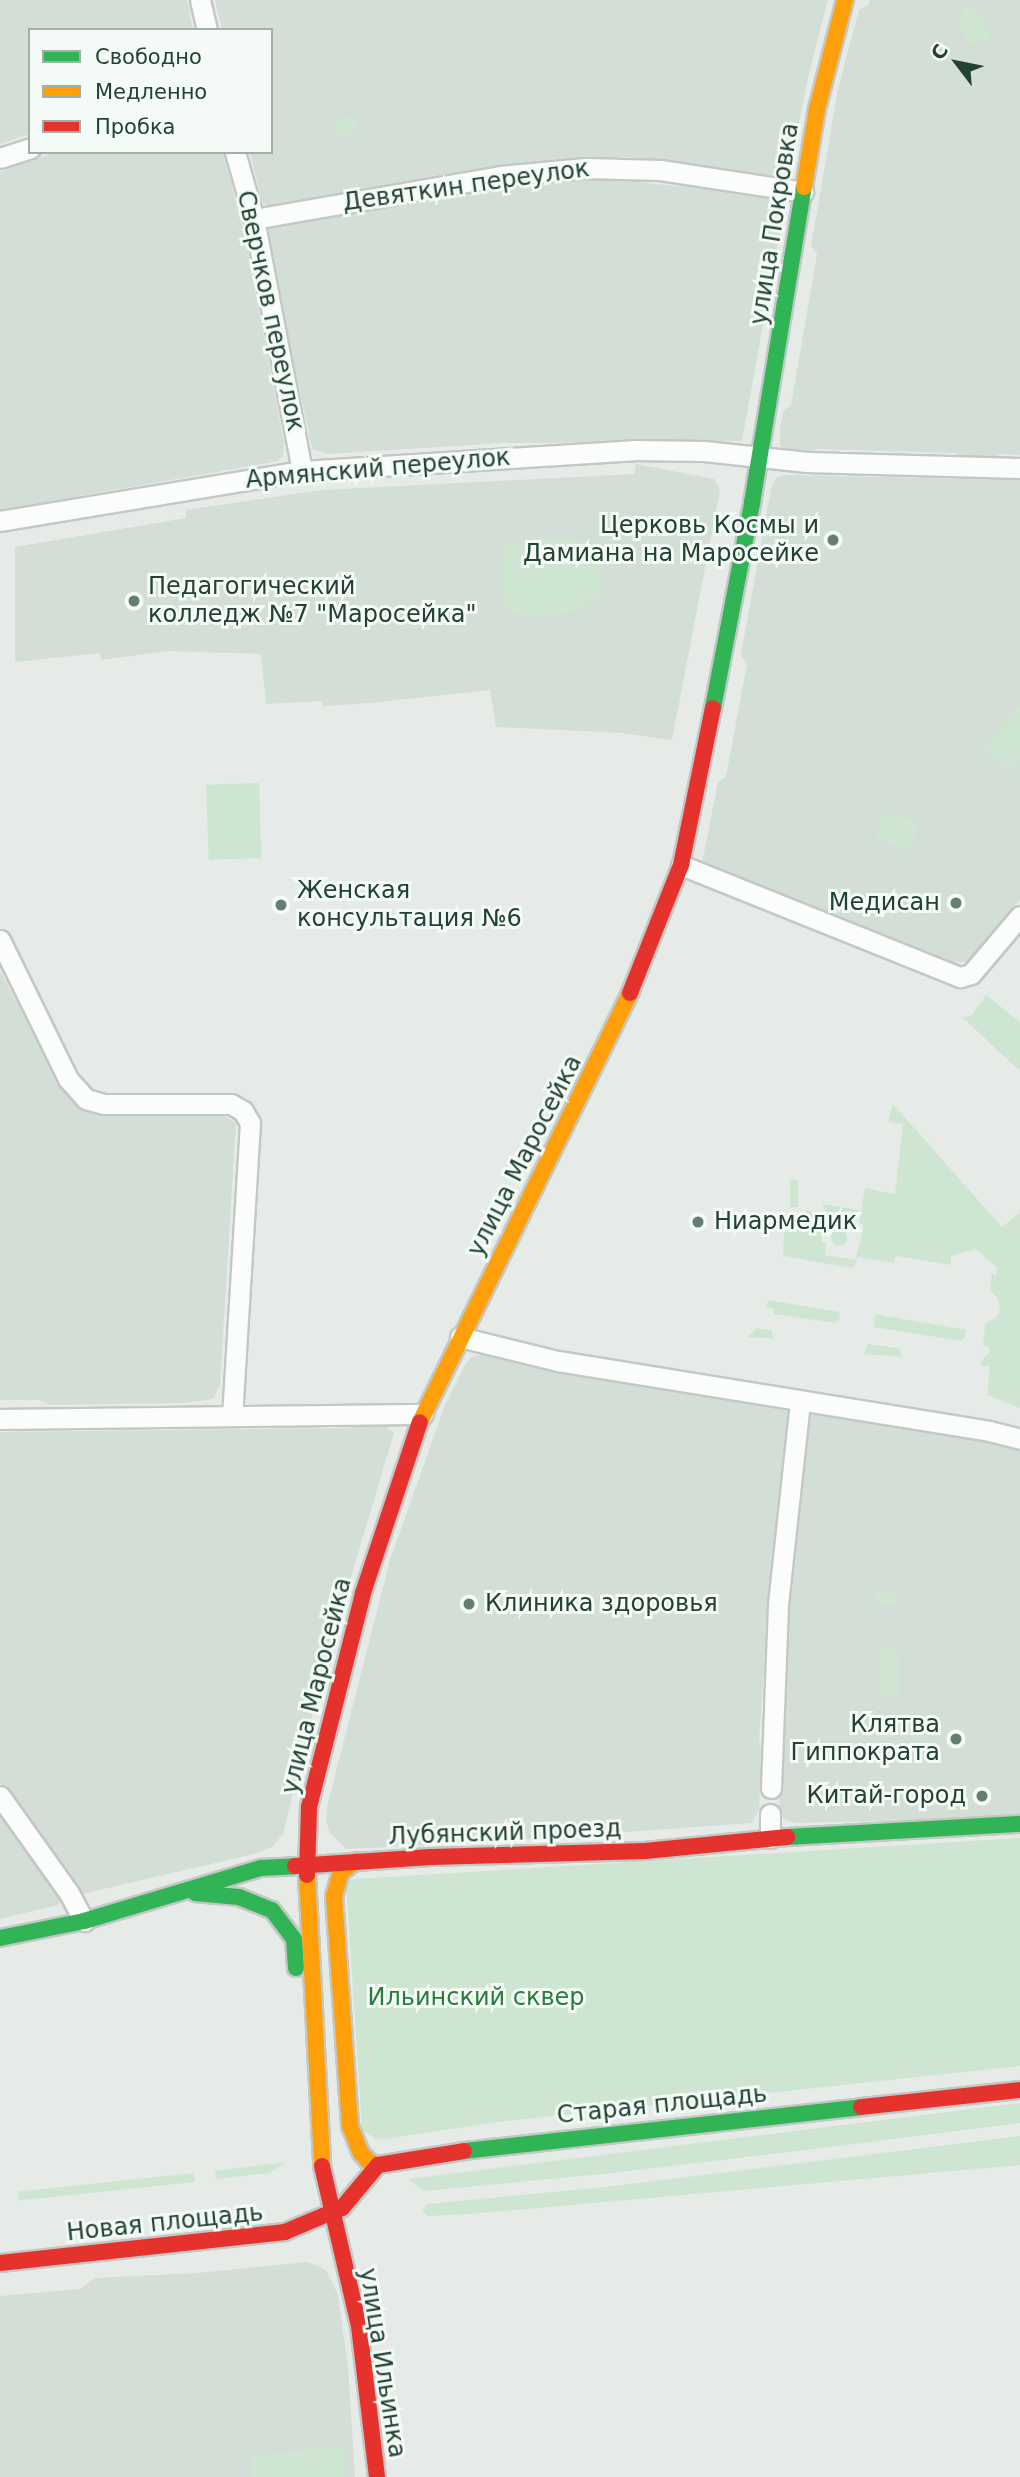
<!DOCTYPE html>
<html>
<head>
<meta charset="utf-8">
<style>
	body { margin:0 }
	#map { position:relative; width:1020px; height:2477px; overflow:hidden; background:#e6ebe8; font-family:"DejaVu Sans",sans-serif }
	div>[style] { position:absolute }
	.built>* { inset:0; background:#d3ded7 }
	.green>* { inset:0; background:#cee6d1; transform-origin:0 0 }
	.round { border-radius:50% }
	.roads { filter:drop-shadow(2px 0 #c3c8c5) drop-shadow(-2px 0 #c3c8c5) drop-shadow(0 2px #c3c8c5) drop-shadow(0 -2px #c3c8c5) }
	.street>* { height:19px; margin:-9.5px; padding:0 9.5px; transform-origin:9.5px; border-radius:9.5px; background:#fbfcfc }
	.fast>* { height:16px; margin:-8px; padding:0 8px; transform-origin:8px; border-radius:8px; background:#30b455 }
	.slow>* { height:16px; margin:-8px; padding:0 8px; transform-origin:8px; border-radius:8px; background:#ff9f0a }
	.jam>* { height:16px; margin:-8px; padding:0 8px; transform-origin:8px; border-radius:8px; background:#e5322d }
	.dots>* { width:19px; height:19px; translate:-50% -50%; box-sizing:border-box; border:4px solid #f4faf6; border-radius:50% }
	span { translate:-50% -50%; white-space:nowrap; text-align:center; line-height:1.15; -webkit-text-stroke:6px #f4faf6; paint-order:stroke }
	.street-label { font-size:24px; color:#214234 }
	.poi-label { font-size:24px; color:#214234 }
	.right { translate:-100% -50%; text-align:right }
	.left { translate:0 -50%; text-align:left }
	.park-label { font-size:24px; color:#277d3b }
	.legend { position:absolute; left:28px; top:28px; width:245px; height:126px; box-sizing:border-box; background:#f4faf6; border:2px solid #a0b0a8; margin:0; padding:9px 12px; list-style:none; font-size:21px; color:#214234 }
	.legend li { display:flex; align-items:center; gap:14px; height:35px }
	.legend b { width:35px; border:2px solid #a0b0a8 }
	.north { position:absolute; left:922px; top:28px; width:70px; height:70px; -webkit-text-stroke:5px #f4faf6; paint-order:stroke; rotate:302deg; font-size:19px; font-weight:700; line-height:28px; text-align:center; color:#214234 }
	.north::after { content:''; display:block; margin:auto; width:24px; height:32px; background:#214234; clip-path:polygon(50% 0,100% 100%,50% 72%,0 100%) }
</style>
</head>
<body>
<div id="map">
	<div class="built">
		<i style="clip-path:polygon(0 0,187px 0,193px 30px,30px 30px,30px 134px,0 144px)"></i>
		<i style="clip-path:polygon(215px 0,828px 0,809px 73px,791px 162px,780px 176px,767px 178px,626px 157px,460px 173px,269px 207px,262px 202px,250px 152px,271px 152px,271px 30px,222px 30px)"></i>
		<i style="clip-path:polygon(870px 0,1020px 0,1020px 455px,1000px 454px,992px 460px,963px 460px,955px 453px,816px 449px,811px 455px,788px 453px,780px 446px,780px 428px,783px 411px,791px 405px,817px 254px,811px 246px,838px 89px,859px 10px,868px 5px)"></i>
		<i style="clip-path:polygon(56px 152px,223px 152px,246px 240px,284px 443px,283px 456px,278px 461px,0 510px,0 172px)"></i>
		<i style="clip-path:polygon(581px 177px,730px 191px,775px 200px,781px 206px,782px 220px,742px 441px,504px 443px,327px 454px,312px 449px,266px 232px,274px 225px,429px 196px)"></i>
		<i style="clip-path:polygon(636px 464px,714px 479px,720px 490px,672px 740px,622px 733px,496px 727px,490px 690px,370px 703px,323px 706px,322px 701px,266px 704px,261px 654px,167px 651px,102px 660px,100px 653px,15px 662px,15px 547px,186px 518px,186px 510px,322px 490px,634px 474px)"></i>
		<i style="clip-path:polygon(785px 475px,1020px 480px,1020px 899px,967px 962px,951px 962px,850px 921px,842px 923px,811px 911px,807px 904px,727px 873px,720px 874px,702px 863px,718px 782px,726px 777px,747px 664px,741px 655px,771px 488px,776px 478px)"></i>
		<i style="clip-path:polygon(0 971px,63px 1090px,79px 1108px,104px 1114px,218px 1113px,236px 1123px,220px 1385px,213px 1399px,184px 1403px,51px 1405px,39px 1400px,0 1400px)"></i>
		<i style="clip-path:polygon(482px 1355px,554px 1372px,785px 1410px,790px 1413px,769px 1600px,759px 1740px,762px 1755px,759px 1809px,752px 1823px,459px 1844px,346px 1849px,330px 1833px,326px 1821px,327px 1807px,390px 1560px,445px 1405px,466px 1363px,471px 1357px)"></i>
		<i style="clip-path:polygon(811px 1413px,1020px 1448px,1020px 1818px,796px 1823px,785px 1820px,779px 1813px,788px 1604px,808px 1414px)"></i>
		<i style="clip-path:polygon(355px 1423px,384px 1425px,394px 1433px,324px 1667px,283px 1834px,272px 1847px,258px 1853px,82px 1894px,0 1783px,0 1432px,350px 1428px)"></i>
		<i style="clip-path:polygon(0 1810px,59px 1892px,61px 1900px,58px 1905px,0 1919px)"></i>
		<i style="clip-path:polygon(308px 2262px,326px 2270px,338px 2295px,348px 2367px,355px 2477px,0 2477px,0 2296px,80px 2289px,95px 2278px,197px 2273px)"></i>
	</div>
	<div class="green">
		<i style="clip-path:polygon(964px 8px,976px 10px,991px 37px,977px 44px,967px 42px,960px 23px)"></i>
		<i style="left:355px;top:116px;width:17px;height:21px;rotate:80deg"></i>
		<i style="clip-path:polygon(577px 539px,601px 553px,599px 596px,578px 611px,534px 617px,515px 613px,504px 600px,502px 555px,508px 545px,533px 540px)"></i>
		<i style="clip-path:polygon(1020px 706px,1020px 760px,1010px 772px,983px 751px)"></i>
		<i style="left:259px;top:783px;width:75px;height:53px;rotate:88deg"></i>
		<i style="left:884px;top:812px;width:37px;height:29px;rotate:17deg"></i>
		<i style="clip-path:polygon(986px 995px,1020px 1022px,1020px 1071px,962px 1017px,971px 1016px)"></i>
		<i style="clip-path:polygon(893px 1104px,1002px 1227px,1020px 1212px,1020px 1408px,987px 1395px,990px 1366px,982px 1366px,980px 1362px,989px 1353px,989px 1347px,983px 1346px,985px 1324px,996px 1318px,1000px 1309px,998px 1299px,990px 1290px,992px 1273px,996px 1276px,997px 1268px,976px 1249px,951px 1256px,951px 1265px,896px 1256px,894px 1263px,858px 1257px,853px 1268px,783px 1256px,785px 1214px,805px 1214px,806px 1210px,813px 1212px,811px 1224px,824px 1226px,821px 1242px,826px 1243px,825px 1255px,855px 1260px,863px 1230px,863px 1224px,859px 1223px,865px 1188px,895px 1194px,903px 1124px,888px 1122px)"></i>
		<i style="left:790px;top:1180px;width:8px;height:27px"></i>
		<i style="clip-path:polygon(822px 1204px,859px 1210px,856px 1223px,829px 1217px)"></i>
		<i class="round" style="left:831px;top:1230px;width:16px;height:16px"></i>
		<i style="clip-path:polygon(768px 1300px,840px 1312px,839px 1320px,835px 1323px,774px 1314px,774px 1309px,766px 1307px)"></i>
		<i style="clip-path:polygon(875px 1314px,966px 1330px,965px 1338px,961px 1341px,874px 1327px)"></i>
		<i style="clip-path:polygon(757px 1328px,771px 1330px,774px 1339px,747px 1337px)"></i>
		<i style="clip-path:polygon(868px 1344px,899px 1348px,902px 1357px,864px 1354px)"></i>
		<i style="left:875px;top:1591px;width:23px;height:12px;rotate:5deg"></i>
		<i style="left:898px;top:1647px;width:48px;height:17px;rotate:89deg"></i>
		<i style="clip-path:polygon(1020px 1838px,1020px 2066px,498px 2122px,385px 2139px,374px 2138px,362px 2130px,346px 1882px,354px 1879px)"></i>
		<i style="clip-path:polygon(1020px 2103px,1020px 2123px,831px 2147px,604px 2174px,424px 2191px,408px 2179px)"></i>
		<i style="clip-path:polygon(1020px 2136px,1020px 2165px,471px 2214px,428px 2216px,422px 2211px,427px 2204px,605px 2187px)"></i>
		<i style="clip-path:polygon(286px 2162px,270px 2173px,216px 2179px,215px 2171px)"></i>
		<i style="left:194px;top:2173px;width:9px;height:177px;rotate:84deg"></i>
		<i style="clip-path:polygon(343px 2446px,345px 2477px,251px 2477px,252px 2456px)"></i>
	</div>
	<div class="roads">
		<div class="street">
			<i style="left:200px;top:0;width:31px;rotate:77deg"></i>
			<i style="left:235px;top:152px;width:70px;rotate:74.2deg"></i>
			<i style="left:254px;top:219px;width:257px;rotate:79.2deg"></i>
			<i style="left:0;top:158px;width:32px;rotate:-18deg"></i>
			<i style="left:254px;top:219px;width:250px;rotate:-9.9deg"></i>
			<i style="left:500px;top:176px;width:86px;rotate:-5.3deg"></i>
			<i style="left:586px;top:168px;width:74px;rotate:1.5deg"></i>
			<i style="left:660px;top:170px;width:145px;rotate:8.7deg"></i>
			<i style="left:0;top:521px;width:306px;rotate:-9.4deg"></i>
			<i style="left:302px;top:471px;width:332px;rotate:-3.6deg"></i>
			<i style="left:633px;top:450px;width:71px;rotate:0.8deg"></i>
			<i style="left:704px;top:451px;width:104px;rotate:6.1deg"></i>
			<i style="left:807px;top:462px;width:213px;rotate:1.6deg"></i>
			<i style="left:681px;top:865px;width:301px;rotate:21.9deg"></i>
			<i style="left:960px;top:977px;width:11px;rotate:-15deg"></i>
			<i style="left:971px;top:974px;width:76px;rotate:-49.8deg"></i>
			<i style="left:0;top:940px;width:155px;rotate:63.9deg"></i>
			<i style="left:68px;top:1079px;width:27px;rotate:48deg"></i>
			<i style="left:86px;top:1099px;width:18px;rotate:16deg"></i>
			<i style="left:103px;top:1104px;width:128px"></i>
			<i style="left:231px;top:1104px;width:14px;rotate:30deg"></i>
			<i style="left:243px;top:1111px;width:14px;rotate:60deg"></i>
			<i style="left:250px;top:1123px;width:293px;rotate:93.5deg"></i>
			<i style="left:460px;top:1337px;width:101px;rotate:13.8deg"></i>
			<i style="left:558px;top:1361px;width:437px;rotate:9.2deg"></i>
			<i style="left:989px;top:1431px;width:32px;rotate:14deg"></i>
			<i style="left:0;top:1419px;width:423px;rotate:-0.7deg"></i>
			<i style="left:771px;top:1788px;width:184px;rotate:-87.8deg"></i>
			<i style="left:778px;top:1604px;width:204px;rotate:-83.8deg"></i>
			<i style="left:0;top:1796px;width:119px;rotate:54.6deg"></i>
			<i style="left:69px;top:1893px;width:32px;rotate:62deg"></i>
			<i style="left:770px;top:1814px;width:24px;rotate:90deg"></i>
		</div>
		<div class="fast">
			<i style="left:713px;top:708px;width:209px;rotate:-79.2deg"></i>
			<i style="left:752px;top:503px;width:320px;rotate:-80.7deg"></i>
			<i style="left:787px;top:1837px;width:233px;rotate:-3.2deg"></i>
			<i style="left:195px;top:1893px;width:44px;rotate:5.2deg"></i>
			<i style="left:239px;top:1897px;width:35px;rotate:22deg"></i>
			<i style="left:272px;top:1910px;width:36px;rotate:53deg"></i>
			<i style="left:294px;top:1939px;width:29px;rotate:86deg"></i>
			<i style="left:0;top:1938px;width:86px;rotate:-11.4deg"></i>
			<i style="left:84px;top:1921px;width:185px;rotate:-16.7deg"></i>
			<i style="left:261px;top:1868px;width:34px;rotate:-3deg"></i>
			<i style="left:464px;top:2151px;width:399px;rotate:-6.3deg"></i>
		</div>
		<div class="slow">
			<i style="left:804px;top:187px;width:79px;rotate:-80.5deg"></i>
			<i style="left:817px;top:109px;width:113px;rotate:-75.6deg"></i>
			<i style="left:420px;top:1422px;width:478px;rotate:-63.9deg"></i>
			<i style="left:356px;top:1861px;width:19px;rotate:144deg"></i>
			<i style="left:341px;top:1872px;width:25px;rotate:106deg"></i>
			<i style="left:334px;top:1896px;width:231px;rotate:86deg"></i>
			<i style="left:350px;top:2126px;width:29px;rotate:68deg"></i>
			<i style="left:361px;top:2153px;width:12px;rotate:48deg"></i>
			<i style="left:369px;top:2162px;width:9px;rotate:18deg"></i>
			<i style="left:307px;top:1875px;width:291px;rotate:87deg"></i>
		</div>
		<div class="jam">
			<i style="left:630px;top:993px;width:138px;rotate:-68.3deg"></i>
			<i style="left:681px;top:865px;width:160px;rotate:-78.5deg"></i>
			<i style="left:295px;top:1866px;width:136px;rotate:-3.8deg"></i>
			<i style="left:431px;top:1857px;width:214px;rotate:-1.6deg"></i>
			<i style="left:645px;top:1851px;width:143px;rotate:-5.6deg"></i>
			<i style="left:307px;top:1875px;width:68px;rotate:-88.3deg"></i>
			<i style="left:309px;top:1807px;width:221px;rotate:-75.8deg"></i>
			<i style="left:363px;top:1593px;width:180px;rotate:-71.6deg"></i>
			<i style="left:861px;top:2107px;width:160px;rotate:-6.1deg"></i>
			<i style="left:322px;top:2166px;width:164px;rotate:77deg"></i>
			<i style="left:359px;top:2326px;width:152px;rotate:83.2deg"></i>
			<i style="left:0;top:2263px;width:287px;rotate:-6.2deg"></i>
			<i style="left:285px;top:2232px;width:62px;rotate:-22.8deg"></i>
			<i style="left:342px;top:2208px;width:56px;rotate:-50.1deg"></i>
			<i style="left:378px;top:2165px;width:87px;rotate:-9.2deg"></i>
		</div>
	</div>
	<div class="dots">
		<i style="left:833px;top:540px;background:#667d73"></i>
		<i style="left:134px;top:601px;background:#667d73"></i>
		<i style="left:956px;top:903px;background:#667d73"></i>
		<i style="left:281px;top:905px;background:#667d73"></i>
		<i style="left:698px;top:1222px;background:#667d73"></i>
		<i style="left:469px;top:1604px;background:#667d73"></i>
		<i style="left:956px;top:1739px;background:#667d73"></i>
		<i style="left:982px;top:1796px;background:#667d73"></i>
	</div>
	<div class="street-label">
		<span style="left:466px;top:186px;rotate:-8deg">Девяткин переулок</span>
		<span style="left:775px;top:224px;rotate:-81deg">улица Покровка</span>
		<span style="left:270px;top:311px;rotate:78deg">Сверчков переулок</span>
		<span style="left:378px;top:469px;rotate:-5deg">Армянский переулок</span>
		<span style="left:525px;top:1156px;rotate:-63deg">улица Маросейка</span>
		<span style="left:317px;top:1686px;rotate:-76deg">улица Маросейка</span>
		<span style="left:505px;top:1833px;rotate:-2deg">Лубянский проезд</span>
		<span style="left:662px;top:2105px;rotate:-6deg">Старая площадь</span>
		<span style="left:165px;top:2223px;rotate:-6deg">Новая площадь</span>
		<span style="left:382px;top:2363px;rotate:81deg">улица Ильинка</span>
	</div>
	<div class="poi-label">
		<span class="right" style="left:819px;top:540px">Церковь Космы и<br>Дамиана на Маросейке</span>
		<span class="left" style="left:148px;top:601px">Педагогический<br>колледж №7 "Маросейка"</span>
		<span class="left" style="left:297px;top:905px">Женская<br>консультация №6</span>
		<span class="right" style="left:940px;top:903px">Медисан</span>
		<span class="left" style="left:714px;top:1222px">Ниармедик</span>
		<span class="left" style="left:485px;top:1604px">Клиника здоровья</span>
		<span class="right" style="left:940px;top:1739px">Клятва<br>Гиппократа</span>
		<span class="right" style="left:966px;top:1796px">Китай-город</span>
	</div>
	<div class="park-label">
		<span style="left:476px;top:1998px">Ильинский сквер</span>
	</div>
	<ul class="legend">
	<li><b style="height:9px;background:#30b455"></b>Свободно</li>
	<li><b style="height:9px;background:#ff9f0a"></b>Медленно</li>
	<li><b style="height:9px;background:#e5322d"></b>Пробка</li>
	</ul>
	<div class="north">С</div>
</div>
</body>
</html>
